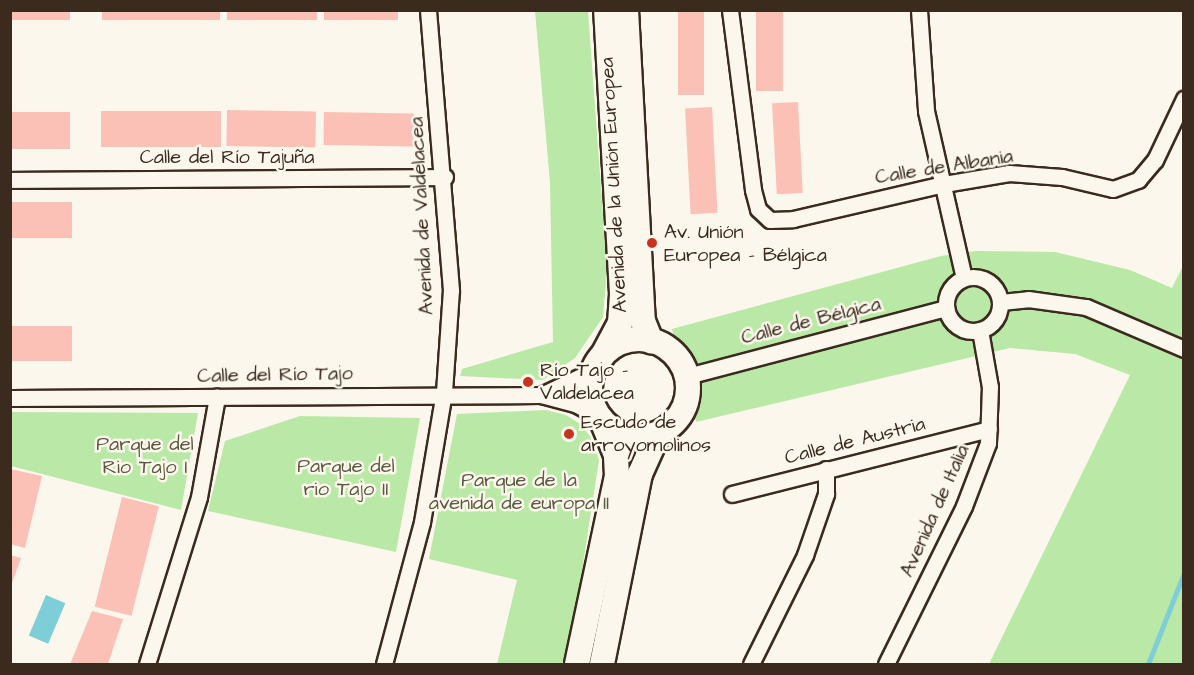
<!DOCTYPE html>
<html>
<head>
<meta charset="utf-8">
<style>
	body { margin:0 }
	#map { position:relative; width:1194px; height:675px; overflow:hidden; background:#fbf7ec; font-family:"Architects Daughter",sans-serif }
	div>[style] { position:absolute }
	.green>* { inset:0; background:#bae8a6 }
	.water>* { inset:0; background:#7eced7; transform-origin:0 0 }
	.stream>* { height:4.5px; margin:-2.25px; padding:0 2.25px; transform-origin:2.25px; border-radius:2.25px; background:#7eced7 }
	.building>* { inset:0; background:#fcc1b6; transform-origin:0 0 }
	.roads { filter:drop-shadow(2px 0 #3b2a1e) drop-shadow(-2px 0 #3b2a1e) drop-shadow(0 2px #3b2a1e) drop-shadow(0 -2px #3b2a1e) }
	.minor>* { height:15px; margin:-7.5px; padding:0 7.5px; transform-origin:7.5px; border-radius:7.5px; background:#fbf7ec }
	.minor>.ring { margin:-7.5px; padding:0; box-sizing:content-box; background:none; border:15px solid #fbf7ec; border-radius:50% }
	.primary>* { height:24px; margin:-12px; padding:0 12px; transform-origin:12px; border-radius:12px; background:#fbf7ec }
	.primary>.ring { margin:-12px; padding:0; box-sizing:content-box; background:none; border:24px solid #fbf7ec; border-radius:50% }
	.dots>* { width:16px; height:16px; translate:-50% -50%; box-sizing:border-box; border:3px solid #fbf7ec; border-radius:50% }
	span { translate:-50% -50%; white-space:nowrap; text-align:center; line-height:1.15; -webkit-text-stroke:5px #fbf7ec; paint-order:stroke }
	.street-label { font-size:20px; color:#3b2a1e }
	.poi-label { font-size:20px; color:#3b2a1e }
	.left { translate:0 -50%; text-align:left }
	.park-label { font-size:20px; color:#5b5a40 }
	.frame { position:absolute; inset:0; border:12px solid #3b2a1e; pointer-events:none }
</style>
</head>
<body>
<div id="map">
	<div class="green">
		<i style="clip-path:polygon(535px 11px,588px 11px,607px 270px,603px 317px,575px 358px,543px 380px,460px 376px,462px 369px,553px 342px,550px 183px)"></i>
		<i style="clip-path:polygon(976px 251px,1055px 252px,1130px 270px,1172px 288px,1183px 266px,1183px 664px,989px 664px,1130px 375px,1075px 354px,1010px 348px,696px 422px,672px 329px,941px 256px)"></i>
		<i style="clip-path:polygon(546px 410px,566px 415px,580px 424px,590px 436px,599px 460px,579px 590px,563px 664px,497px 664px,517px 580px,429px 559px,457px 414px)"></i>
		<i style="clip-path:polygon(10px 412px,198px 413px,181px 510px,11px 466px)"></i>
		<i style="clip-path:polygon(300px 416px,420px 418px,396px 552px,208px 511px,225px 441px)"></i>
	</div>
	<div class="water">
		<i style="left:46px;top:595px;width:21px;height:44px;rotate:23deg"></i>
	</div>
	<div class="stream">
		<i style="left:1148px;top:664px;width:98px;rotate:-68.4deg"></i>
	</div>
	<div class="building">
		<i style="left:10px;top:10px;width:60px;height:10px"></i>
		<i style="left:102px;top:10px;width:118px;height:10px"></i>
		<i style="left:227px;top:10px;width:90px;height:10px"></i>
		<i style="left:324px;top:10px;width:74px;height:10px"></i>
		<i style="left:678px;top:10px;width:26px;height:85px"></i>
		<i style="left:756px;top:10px;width:27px;height:81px"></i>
		<i style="left:798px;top:102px;width:91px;height:26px;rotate:87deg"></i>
		<i style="left:712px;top:107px;width:106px;height:27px;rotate:87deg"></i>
		<i style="left:227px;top:110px;width:89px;height:36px;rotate:1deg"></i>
		<i style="left:101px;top:111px;width:120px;height:36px"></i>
		<i style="left:70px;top:112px;width:37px;height:60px;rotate:90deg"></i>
		<i style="left:324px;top:112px;width:90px;height:33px;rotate:1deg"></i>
		<i style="left:10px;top:202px;width:62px;height:36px"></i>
		<i style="left:10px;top:326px;width:62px;height:35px"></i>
		<i style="clip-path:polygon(10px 469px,42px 476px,25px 548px,10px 544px)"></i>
		<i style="left:122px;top:497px;width:38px;height:113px;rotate:14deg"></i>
		<i style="clip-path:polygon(10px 555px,21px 558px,11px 586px,10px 586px)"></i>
		<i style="clip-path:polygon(92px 611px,123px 619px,108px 664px,70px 664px)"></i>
	</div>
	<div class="roads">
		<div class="minor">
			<i style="left:730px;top:10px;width:181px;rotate:82.7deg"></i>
			<i style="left:753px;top:190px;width:20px;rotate:75deg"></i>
			<i style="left:758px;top:209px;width:16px;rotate:43deg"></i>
			<i style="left:770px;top:220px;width:23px;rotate:-2deg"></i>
			<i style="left:793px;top:219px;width:155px;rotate:-13.1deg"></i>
			<i style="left:944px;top:184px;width:66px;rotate:-9.6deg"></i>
			<i style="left:1009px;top:173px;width:53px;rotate:4.3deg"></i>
			<i style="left:1062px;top:177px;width:52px;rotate:13.2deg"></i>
			<i style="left:1113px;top:189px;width:27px;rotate:-20deg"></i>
			<i style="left:1138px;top:180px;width:26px;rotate:-50deg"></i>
			<i style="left:1155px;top:160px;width:68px;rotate:-64.6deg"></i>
			<i style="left:919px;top:10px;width:101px;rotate:86deg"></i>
			<i style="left:926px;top:111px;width:171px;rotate:77.2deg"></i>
			<i style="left:10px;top:180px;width:435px;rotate:-0.4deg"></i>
			<i class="ring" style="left:946px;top:277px;width:39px;height:39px"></i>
			<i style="left:1001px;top:302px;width:27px;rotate:-6deg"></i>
			<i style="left:1028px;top:299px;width:59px;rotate:7.9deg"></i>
			<i style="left:1086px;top:307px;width:107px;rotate:23.2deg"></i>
			<i style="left:687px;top:376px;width:268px;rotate:-14.7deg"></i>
			<i style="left:541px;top:395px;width:59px;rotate:-25.3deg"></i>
			<i style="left:10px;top:398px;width:531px;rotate:-0.32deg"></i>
			<i style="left:541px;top:395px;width:35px;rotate:15deg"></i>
			<i style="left:575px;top:404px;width:27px;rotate:28deg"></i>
			<i style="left:732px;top:494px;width:265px;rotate:-14.2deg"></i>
			<i style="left:147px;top:664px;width:175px;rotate:-72.7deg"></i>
			<i style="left:199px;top:497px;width:102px;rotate:-79.8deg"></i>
			<i style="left:384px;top:664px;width:147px;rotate:-75deg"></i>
			<i style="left:422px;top:522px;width:132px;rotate:-80.4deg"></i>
			<i style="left:444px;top:392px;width:102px;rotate:-86.1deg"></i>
			<i style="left:451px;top:290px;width:281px;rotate:-94.7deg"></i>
			<i style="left:751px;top:664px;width:122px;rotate:-63.6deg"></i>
			<i style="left:805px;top:555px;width:65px;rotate:-71deg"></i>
			<i style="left:826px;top:494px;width:25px;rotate:-90deg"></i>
			<i style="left:886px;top:664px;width:176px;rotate:-63.7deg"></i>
			<i style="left:964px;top:506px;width:67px;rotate:-69.1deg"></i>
			<i style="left:988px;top:443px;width:56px;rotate:-88deg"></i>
			<i style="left:990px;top:387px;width:58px;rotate:-100deg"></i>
		</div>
		<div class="primary">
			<i style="left:626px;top:10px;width:311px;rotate:86.9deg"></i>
			<i style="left:643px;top:321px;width:22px;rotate:68deg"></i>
			<i class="ring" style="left:590px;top:339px;width:74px;height:74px"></i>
			<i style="left:603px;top:355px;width:36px;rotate:-62deg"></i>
			<i style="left:620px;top:323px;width:29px;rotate:-86deg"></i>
			<i style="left:622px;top:294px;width:284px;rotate:-93.2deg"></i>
			<i style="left:577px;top:664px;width:192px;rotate:-78deg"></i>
			<i style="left:617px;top:476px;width:21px;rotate:-93deg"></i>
			<i style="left:616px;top:455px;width:37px;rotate:-112deg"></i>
			<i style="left:602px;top:664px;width:194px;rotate:-78.7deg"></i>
			<i style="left:640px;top:474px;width:44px;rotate:-65.8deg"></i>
		</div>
	</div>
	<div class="dots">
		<i style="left:652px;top:243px;background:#c8321e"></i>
		<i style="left:528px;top:382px;background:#c8321e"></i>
		<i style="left:569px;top:434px;background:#c8321e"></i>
	</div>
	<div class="street-label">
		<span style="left:227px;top:157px">Calle del Río Tajuña</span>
		<span style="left:944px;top:167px;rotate:-9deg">Calle de Albania</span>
		<span style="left:614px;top:185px;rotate:-93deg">Avenida de la Unión Europea</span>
		<span style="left:422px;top:216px;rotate:-93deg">Avenida de Valdelacea</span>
		<span style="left:811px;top:321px;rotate:-14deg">Calle de Bélgica</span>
		<span style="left:275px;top:375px;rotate:-1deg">Calle del Río Tajo</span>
		<span style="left:855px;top:441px;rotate:-14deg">Calle de Austria</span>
		<span style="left:935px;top:511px;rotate:-66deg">Avenida de Italia</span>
	</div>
	<div class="poi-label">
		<span class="left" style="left:664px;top:244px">Av. Unión<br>Europea - Bélgica</span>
		<span class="left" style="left:540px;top:382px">Río Tajo -<br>Valdelacea</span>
		<span class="left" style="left:581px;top:434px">Escudo de<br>arroyomolinos</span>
	</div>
	<div class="park-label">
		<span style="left:145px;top:456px">Parque del<br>Rio Tajo I</span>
		<span style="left:346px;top:478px">Parque del<br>rio Tajo II</span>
		<span style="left:519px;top:492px">Parque de la<br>avenida de europa II</span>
	</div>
	<div class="frame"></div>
</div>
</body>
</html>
